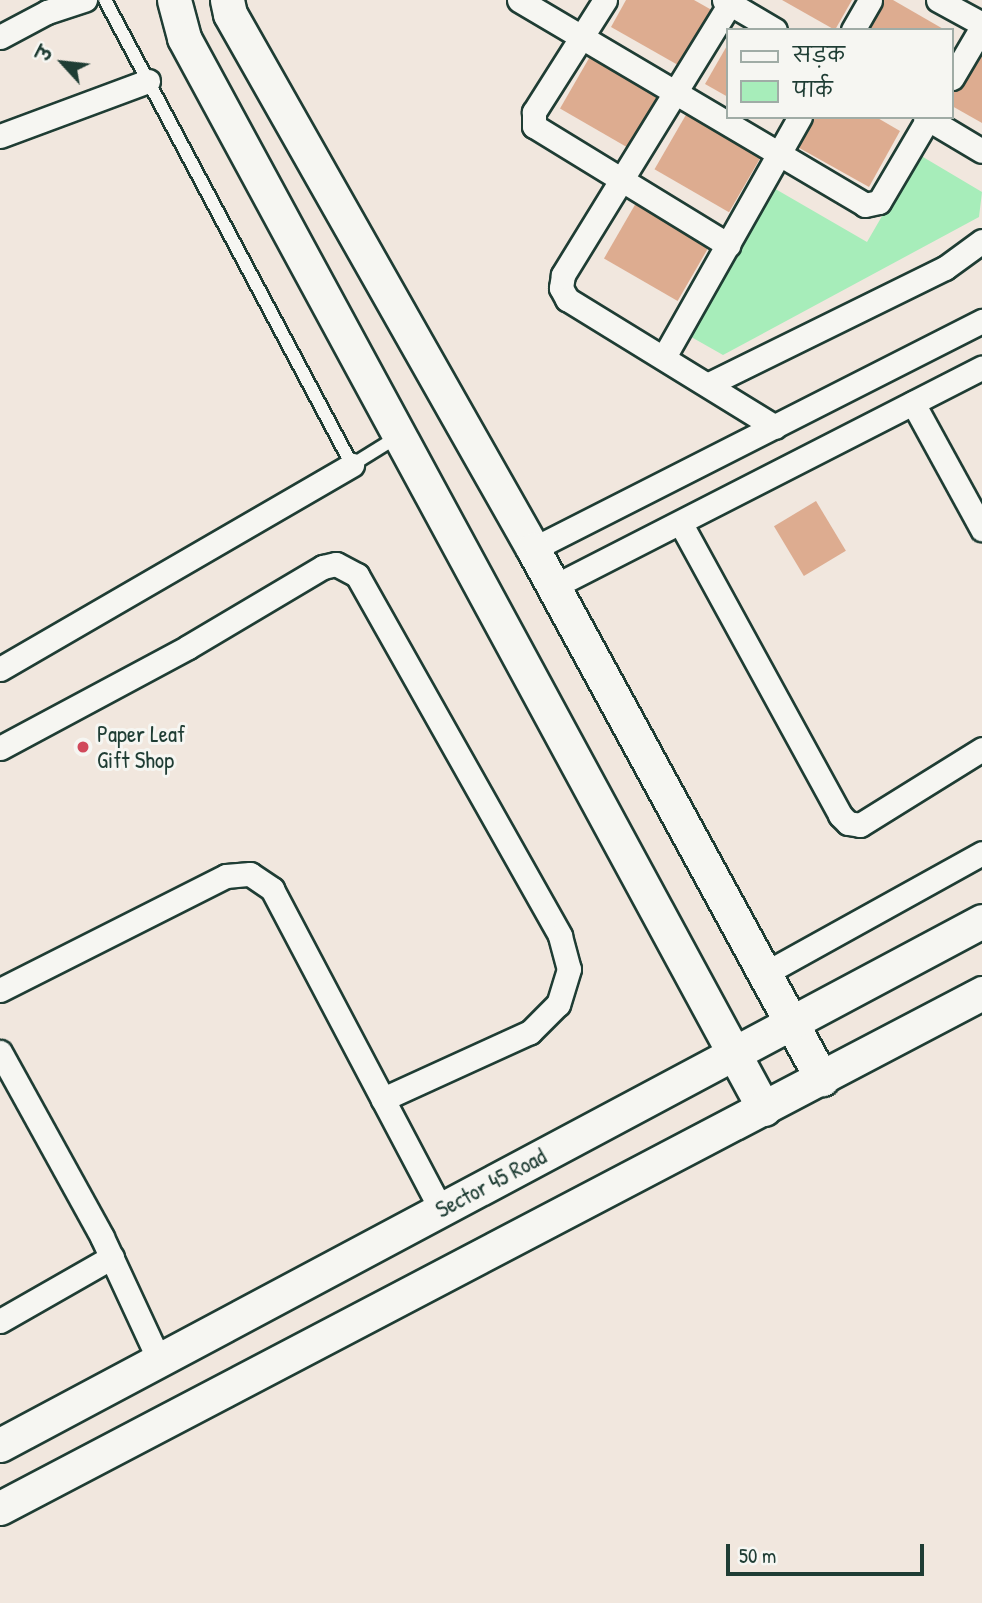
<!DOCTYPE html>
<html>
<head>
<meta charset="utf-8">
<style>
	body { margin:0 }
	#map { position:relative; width:982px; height:1603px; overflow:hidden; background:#f1e7de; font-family:"Patrick Hand","Playpen Sans Deva",sans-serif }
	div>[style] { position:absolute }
	.green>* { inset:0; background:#a7edba }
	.building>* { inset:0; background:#ddac90; transform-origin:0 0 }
	.roads { filter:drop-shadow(2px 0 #1f3d34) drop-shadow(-2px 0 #1f3d34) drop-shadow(0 2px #1f3d34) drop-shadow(0 -2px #1f3d34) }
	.lane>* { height:12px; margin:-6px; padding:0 6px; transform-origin:6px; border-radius:6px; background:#f6f6f2 }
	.street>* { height:23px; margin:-11.5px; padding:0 11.5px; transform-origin:11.5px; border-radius:11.5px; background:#f6f6f2 }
	.secondary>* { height:33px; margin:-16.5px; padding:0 16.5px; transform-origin:16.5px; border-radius:16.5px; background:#f6f6f2 }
	.dots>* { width:19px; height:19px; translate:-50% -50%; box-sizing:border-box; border:4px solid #f6f6f2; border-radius:50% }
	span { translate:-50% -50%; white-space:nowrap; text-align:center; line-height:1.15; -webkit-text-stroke:6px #f6f6f2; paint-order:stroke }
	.poi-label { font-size:23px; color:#1f3d34 }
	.left { translate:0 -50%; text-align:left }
	.street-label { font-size:23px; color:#1f3d34 }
	.legend { position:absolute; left:726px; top:28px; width:228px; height:91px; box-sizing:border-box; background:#f6f6f2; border:2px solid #a0aca6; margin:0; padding:9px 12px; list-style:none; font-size:21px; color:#1f3d34 }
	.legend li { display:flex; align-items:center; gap:14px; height:35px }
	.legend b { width:35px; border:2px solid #a0aca6 }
	.north { position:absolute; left:28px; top:28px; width:70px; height:70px; -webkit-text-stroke:5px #f6f6f2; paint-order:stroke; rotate:297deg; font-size:19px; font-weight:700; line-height:28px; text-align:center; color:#1f3d34 }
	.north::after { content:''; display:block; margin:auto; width:24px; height:32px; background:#1f3d34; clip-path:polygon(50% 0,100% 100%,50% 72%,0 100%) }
	.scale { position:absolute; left:726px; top:1544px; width:198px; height:32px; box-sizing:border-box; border:4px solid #1f3d34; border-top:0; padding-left:9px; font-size:21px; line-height:24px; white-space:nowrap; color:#1f3d34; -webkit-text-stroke:5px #f6f6f2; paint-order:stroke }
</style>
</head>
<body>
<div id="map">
	<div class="green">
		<i style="clip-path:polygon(918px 154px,982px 192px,979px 217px,723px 355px,686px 334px,772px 187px,867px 242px)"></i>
	</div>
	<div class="building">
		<i style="clip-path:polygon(626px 0,694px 0,717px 13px,685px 69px,611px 27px)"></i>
		<i style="clip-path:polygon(782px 0,852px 0,835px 30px)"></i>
		<i style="clip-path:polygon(881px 0,893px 0,945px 30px,864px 30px)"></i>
		<i style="clip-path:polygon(728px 44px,728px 97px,705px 84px)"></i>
		<i style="clip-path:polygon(982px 49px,982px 123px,952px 106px,952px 84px)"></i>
		<i style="left:592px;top:53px;width:86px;height:64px;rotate:30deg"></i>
		<i style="left:687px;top:113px;width:86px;height:65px;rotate:30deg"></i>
		<i style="clip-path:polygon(810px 117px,876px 117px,900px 131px,869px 187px,794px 145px)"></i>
		<i style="left:636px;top:203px;width:85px;height:64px;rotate:30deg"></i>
		<i style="left:816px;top:501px;width:58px;height:49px;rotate:59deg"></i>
	</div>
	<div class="roads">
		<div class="lane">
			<i style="left:105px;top:0;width:527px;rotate:62.02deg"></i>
			<i style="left:352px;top:465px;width:53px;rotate:-31.9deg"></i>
		</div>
		<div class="street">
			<i style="left:519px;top:0;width:402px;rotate:30.6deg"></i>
			<i style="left:865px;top:205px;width:14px;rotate:-12deg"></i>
			<i style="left:879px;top:202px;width:99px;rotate:-59.5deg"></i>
			<i style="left:605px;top:0;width:133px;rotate:122.4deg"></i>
			<i style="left:534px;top:112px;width:14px;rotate:90deg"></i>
			<i style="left:534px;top:126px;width:228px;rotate:31.5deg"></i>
			<i style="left:724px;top:0;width:59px;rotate:30.5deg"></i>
			<i style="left:732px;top:0;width:323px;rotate:121.6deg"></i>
			<i style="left:563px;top:275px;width:13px;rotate:99deg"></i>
			<i style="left:561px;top:288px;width:13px;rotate:61deg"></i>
			<i style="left:567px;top:299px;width:244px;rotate:31.6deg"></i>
			<i style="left:938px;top:0;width:50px;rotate:28.6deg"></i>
			<i style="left:853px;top:30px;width:34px;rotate:-60deg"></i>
			<i style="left:0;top:37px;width:53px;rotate:-28deg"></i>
			<i style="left:47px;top:12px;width:40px;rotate:-18deg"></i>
			<i style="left:952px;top:78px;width:59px;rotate:-59.5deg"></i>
			<i style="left:925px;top:117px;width:66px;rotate:30.8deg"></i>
			<i style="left:0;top:136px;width:158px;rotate:-20.4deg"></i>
			<i style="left:664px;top:357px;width:276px;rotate:-60.5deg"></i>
			<i style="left:709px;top:384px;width:263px;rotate:-26.2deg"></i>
			<i style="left:945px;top:268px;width:46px;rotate:-36.1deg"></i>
			<i style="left:913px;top:403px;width:144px;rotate:61.3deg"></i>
			<i style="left:681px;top:524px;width:332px;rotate:61.3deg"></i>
			<i style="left:840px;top:815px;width:11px;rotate:45deg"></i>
			<i style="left:848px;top:823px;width:12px;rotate:9deg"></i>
			<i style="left:860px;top:825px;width:144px;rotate:-31.9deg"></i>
			<i style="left:533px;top:549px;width:504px;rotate:-26.92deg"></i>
			<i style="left:553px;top:587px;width:482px;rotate:-27.1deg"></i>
			<i style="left:0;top:669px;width:407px;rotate:-30.1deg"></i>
			<i style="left:0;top:748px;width:213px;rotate:-28.2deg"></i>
			<i style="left:188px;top:647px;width:157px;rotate:-30.7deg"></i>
			<i style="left:323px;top:567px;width:13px;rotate:-13deg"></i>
			<i style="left:336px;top:564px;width:24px;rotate:28deg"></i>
			<i style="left:357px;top:575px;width:414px;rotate:60.6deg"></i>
			<i style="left:560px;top:936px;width:34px;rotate:75deg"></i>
			<i style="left:569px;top:969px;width:37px;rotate:107deg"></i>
			<i style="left:558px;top:1004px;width:40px;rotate:135deg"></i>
			<i style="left:530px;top:1032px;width:162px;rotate:155.5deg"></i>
			<i style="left:764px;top:974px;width:249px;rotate:-29deg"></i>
			<i style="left:0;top:990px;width:253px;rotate:-26.8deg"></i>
			<i style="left:226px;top:876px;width:24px;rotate:-5deg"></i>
			<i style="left:250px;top:874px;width:27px;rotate:34deg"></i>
			<i style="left:272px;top:889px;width:363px;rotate:62.2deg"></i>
			<i style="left:0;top:1052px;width:211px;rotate:61.1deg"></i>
			<i style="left:102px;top:1237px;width:136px;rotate:65.1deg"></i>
			<i style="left:0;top:1321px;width:129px;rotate:-29.7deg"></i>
		</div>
		<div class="secondary">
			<i style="left:174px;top:0;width:39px;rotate:75deg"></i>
			<i style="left:184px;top:38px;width:1218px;rotate:61.56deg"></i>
			<i style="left:227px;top:0;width:14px;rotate:78deg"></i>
			<i style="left:230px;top:14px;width:615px;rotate:60.47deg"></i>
			<i style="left:533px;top:549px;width:604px;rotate:61.4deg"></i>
			<i style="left:0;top:1445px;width:1113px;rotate:-28.08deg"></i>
			<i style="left:0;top:1508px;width:1109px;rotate:-27.67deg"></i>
		</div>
	</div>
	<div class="dots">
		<i style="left:83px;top:747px;background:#d1495b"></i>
	</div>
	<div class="poi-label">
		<span class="left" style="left:97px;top:747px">Paper Leaf<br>Gift Shop</span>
	</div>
	<div class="street-label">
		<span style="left:491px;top:1183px;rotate:-28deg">Sector 45 Road</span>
	</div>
	<ul class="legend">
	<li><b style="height:9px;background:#f6f6f2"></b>सड़क</li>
	<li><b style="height:19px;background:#a7edba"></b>पार्क</li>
	</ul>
	<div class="north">उ</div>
	<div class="scale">50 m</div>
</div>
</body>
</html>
